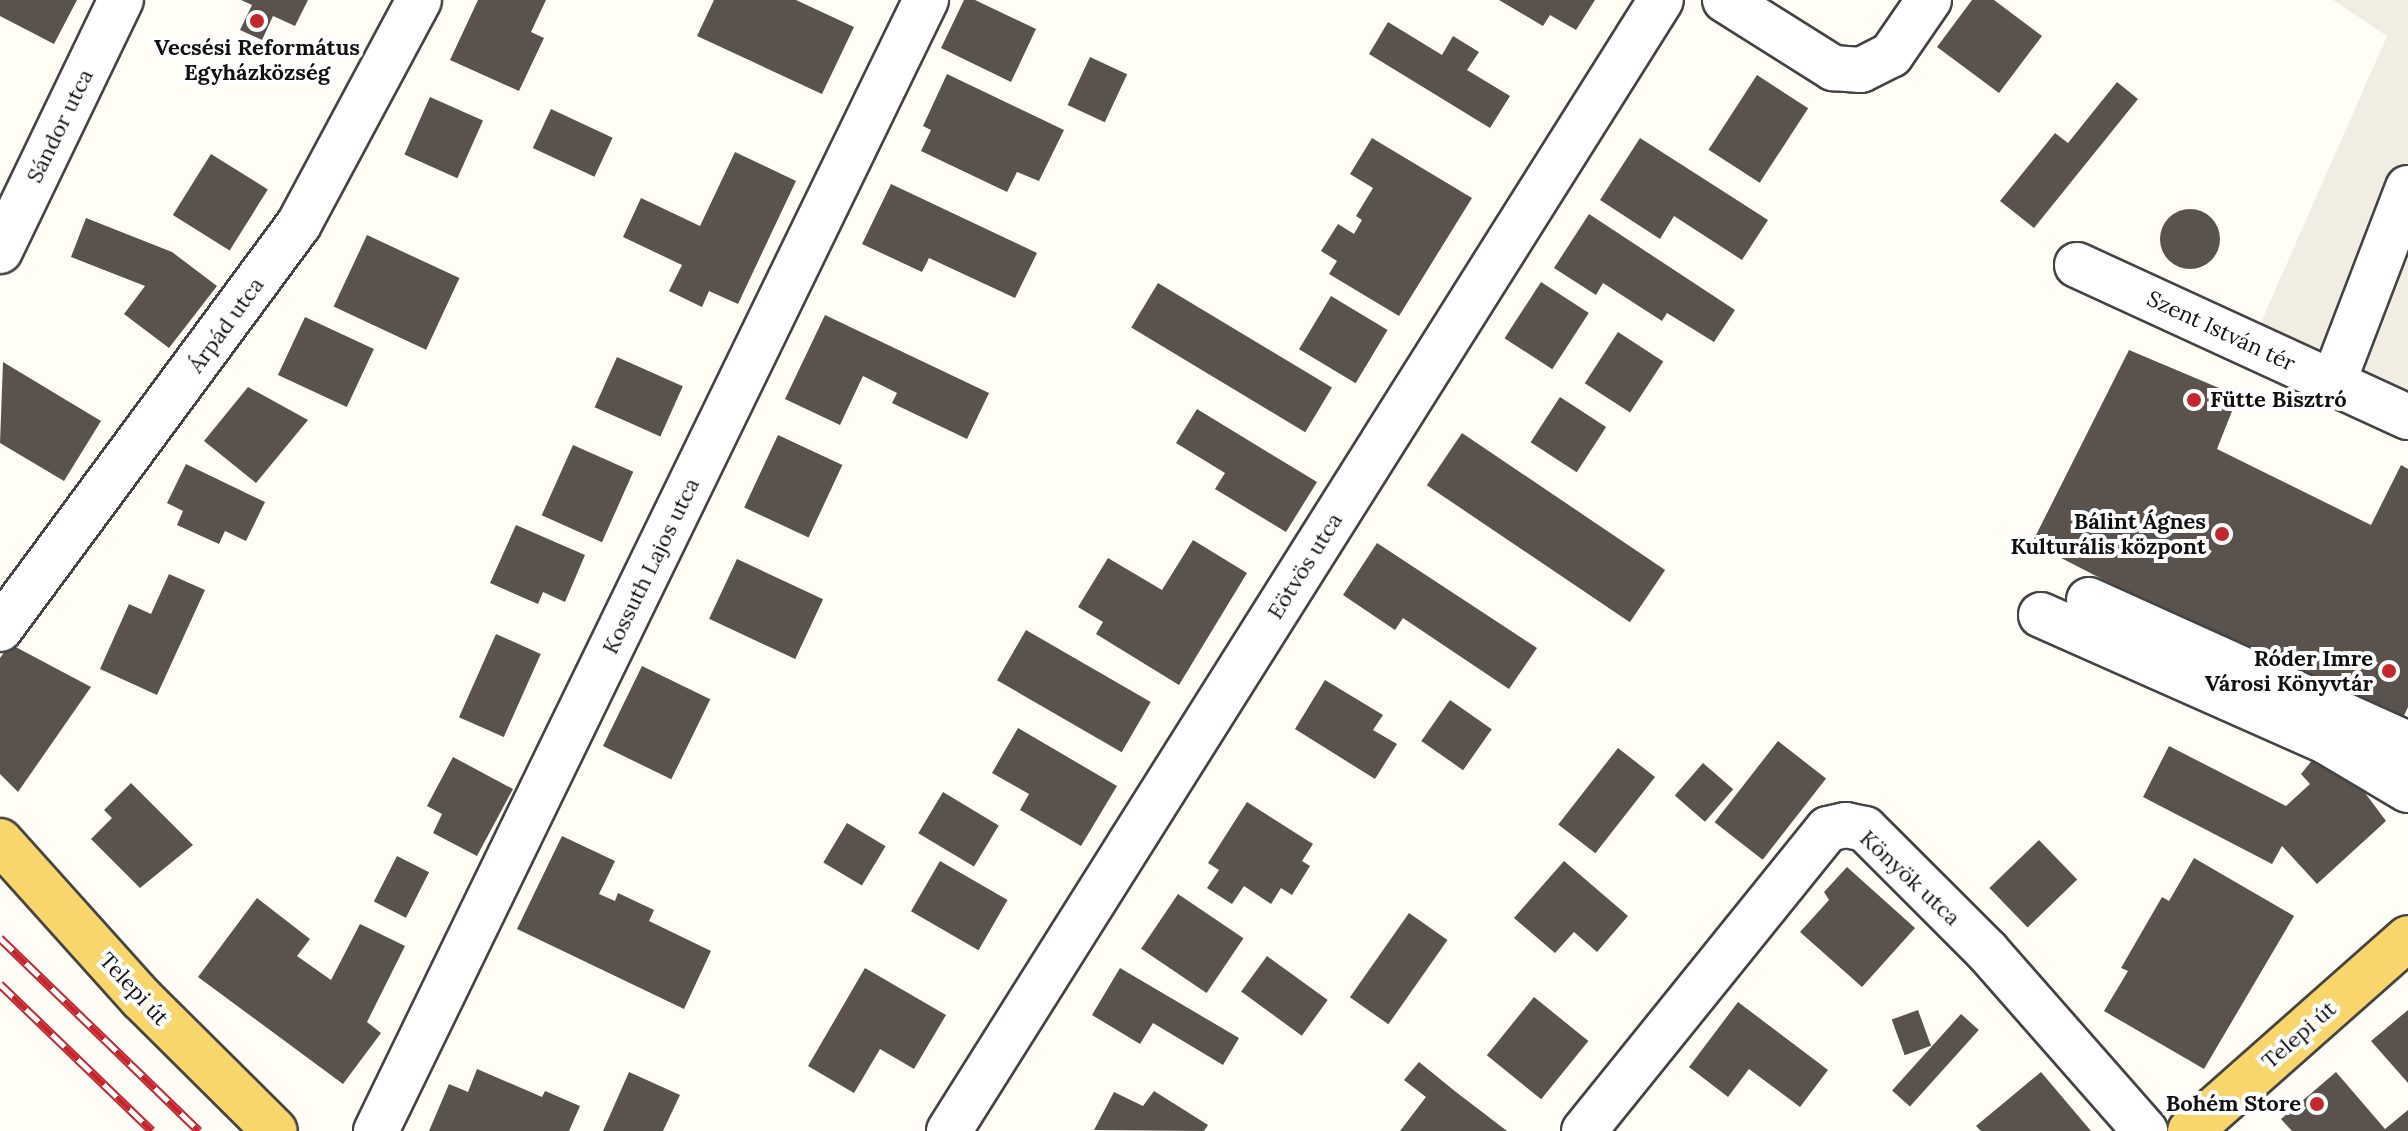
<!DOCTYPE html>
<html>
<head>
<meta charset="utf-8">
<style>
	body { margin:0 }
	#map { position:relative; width:2408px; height:1131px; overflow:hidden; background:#fffdf5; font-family:Lora,serif }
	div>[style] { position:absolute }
	.plaza>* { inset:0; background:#f1ede2 }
	.building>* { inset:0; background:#5a524d; transform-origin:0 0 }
	.round { border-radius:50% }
	.roads { filter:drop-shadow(2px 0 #444) drop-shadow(-2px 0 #444) drop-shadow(0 2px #444) drop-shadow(0 -2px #444) }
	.minor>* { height:44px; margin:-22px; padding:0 22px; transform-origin:22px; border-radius:22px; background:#fff }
	.major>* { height:44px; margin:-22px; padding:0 22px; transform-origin:22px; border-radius:22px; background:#f9d66b }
	.rail>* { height:9px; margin-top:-4.5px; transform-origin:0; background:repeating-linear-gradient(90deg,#fff 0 18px,#c4262e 0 36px); box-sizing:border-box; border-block:2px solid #c4262e }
	.dots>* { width:22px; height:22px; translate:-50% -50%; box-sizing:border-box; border:4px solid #fff; border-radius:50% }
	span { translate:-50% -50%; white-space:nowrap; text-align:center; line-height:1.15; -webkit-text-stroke:8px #fff; paint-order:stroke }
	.poi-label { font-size:22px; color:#111; font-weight:700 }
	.left { translate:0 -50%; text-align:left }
	.right { translate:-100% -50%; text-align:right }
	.street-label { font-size:22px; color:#111 }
</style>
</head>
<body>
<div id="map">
	<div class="plaza">
		<i style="clip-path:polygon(2333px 0,2408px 0,2408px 417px,2251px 345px,2387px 36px)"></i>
	</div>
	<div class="building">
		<i style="clip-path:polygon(0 0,77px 0,54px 44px,0 16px)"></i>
		<i style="clip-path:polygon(241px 0,308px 0,295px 26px,273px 16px,262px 40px,240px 30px,252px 5px)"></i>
		<i style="clip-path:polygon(478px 0,546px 0,531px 32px,544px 38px,519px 91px,450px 60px)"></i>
		<i style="clip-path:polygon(714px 0,796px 0,854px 27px,822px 94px,697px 36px)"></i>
		<i style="clip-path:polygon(964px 0,975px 0,1036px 29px,1011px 82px,941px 48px)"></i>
		<i style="clip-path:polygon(1499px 0,1595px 0,1576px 30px,1550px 15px,1543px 26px)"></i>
		<i style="clip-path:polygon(1972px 0,1994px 0,2042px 36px,1999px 93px,1937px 47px)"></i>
		<i style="clip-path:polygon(1388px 22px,1442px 55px,1453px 36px,1479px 52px,1467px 70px,1510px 96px,1490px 128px,1369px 54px)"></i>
		<i style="left:1090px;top:57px;width:41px;height:53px;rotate:25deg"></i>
		<i style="clip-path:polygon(947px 74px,1064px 130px,1039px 181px,1017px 172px,1007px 192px,921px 151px,931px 130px,923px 126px)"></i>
		<i style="left:1757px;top:75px;width:61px;height:89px;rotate:33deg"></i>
		<i style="clip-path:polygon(2117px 82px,2138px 99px,2034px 228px,2000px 201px,2055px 133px,2068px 143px)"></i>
		<i style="left:430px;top:97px;width:58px;height:63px;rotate:24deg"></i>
		<i style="left:551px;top:109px;width:68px;height:43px;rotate:25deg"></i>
		<i style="clip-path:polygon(1372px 138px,1472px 198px,1399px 316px,1329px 274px,1337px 261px,1321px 251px,1338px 224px,1354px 234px,1362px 220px,1356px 216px,1373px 188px,1350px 174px)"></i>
		<i style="clip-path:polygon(1640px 138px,1768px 220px,1742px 260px,1674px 216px,1660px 239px,1600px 200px)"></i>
		<i style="clip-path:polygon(735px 152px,796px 181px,738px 304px,709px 291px,702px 307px,669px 291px,682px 265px,623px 237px,641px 198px,700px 226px)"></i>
		<i style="left:211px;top:154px;width:67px;height:72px;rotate:32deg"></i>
		<i style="clip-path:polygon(891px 184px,1037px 253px,1015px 298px,929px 258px,922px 272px,862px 244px)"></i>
		<i class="round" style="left:2160px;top:209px;width:60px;height:60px"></i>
		<i style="clip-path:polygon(1589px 214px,1735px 310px,1714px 342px,1667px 313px,1662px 321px,1603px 283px,1596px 295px,1554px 268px)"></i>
		<i style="clip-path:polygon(86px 218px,172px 252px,217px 286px,169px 348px,124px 314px,145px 286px,71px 257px)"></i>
		<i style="left:367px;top:235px;width:102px;height:79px;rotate:25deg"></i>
		<i style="left:1541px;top:282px;width:57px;height:67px;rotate:33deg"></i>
		<i style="left:1158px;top:283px;width:203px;height:52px;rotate:31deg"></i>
		<i style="left:1331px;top:296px;width:66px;height:62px;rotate:31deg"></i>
		<i style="clip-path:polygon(825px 315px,989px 393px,967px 439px,892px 403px,897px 393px,863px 376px,840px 425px,785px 399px)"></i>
		<i style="left:305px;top:317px;width:76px;height:64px;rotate:25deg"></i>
		<i style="left:1618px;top:332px;width:54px;height:61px;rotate:33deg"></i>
		<i style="clip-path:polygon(2129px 350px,2238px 396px,2217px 449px,2371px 525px,2401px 465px,2408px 469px,2408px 707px,2397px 731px,2032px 543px)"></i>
		<i style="left:617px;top:357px;width:72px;height:55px;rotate:24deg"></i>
		<i style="clip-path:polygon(3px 362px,101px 421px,64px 481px,0 443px)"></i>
		<i style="clip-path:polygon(248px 387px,308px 420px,256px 483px,204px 441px)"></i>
		<i style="left:1560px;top:397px;width:55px;height:54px;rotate:33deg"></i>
		<i style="clip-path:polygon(1197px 409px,1317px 482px,1286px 532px,1215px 489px,1225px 473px,1176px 443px)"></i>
		<i style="left:1462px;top:433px;width:245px;height:63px;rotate:34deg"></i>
		<i style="left:778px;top:435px;width:71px;height:80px;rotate:25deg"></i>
		<i style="left:573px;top:445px;width:66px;height:77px;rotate:24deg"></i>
		<i style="clip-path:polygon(186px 464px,265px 502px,246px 541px,225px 531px,219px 544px,177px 525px,183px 511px,167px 503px)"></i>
		<i style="clip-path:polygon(516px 525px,585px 555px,565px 602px,543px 592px,538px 604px,490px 583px)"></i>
		<i style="clip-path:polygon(1193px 540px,1247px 573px,1179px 685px,1096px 634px,1103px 622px,1078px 607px,1108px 558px,1162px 590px)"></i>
		<i style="clip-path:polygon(1377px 543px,1537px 648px,1509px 689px,1403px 618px,1395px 630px,1343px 595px)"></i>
		<i style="left:737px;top:559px;width:95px;height:66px;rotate:25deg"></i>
		<i style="clip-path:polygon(169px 574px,205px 590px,157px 695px,100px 669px,129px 604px,151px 614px)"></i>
		<i style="left:1026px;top:630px;width:144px;height:58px;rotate:30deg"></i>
		<i style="left:496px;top:634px;width:49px;height:91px;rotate:24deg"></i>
		<i style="clip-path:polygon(10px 644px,91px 687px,18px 792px,0 774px,0 658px)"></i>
		<i style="left:642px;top:666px;width:76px;height:89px;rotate:26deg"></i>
		<i style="clip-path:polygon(1325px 680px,1383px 715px,1373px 730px,1397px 744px,1375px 779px,1295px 729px)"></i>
		<i style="left:1450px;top:700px;width:51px;height:50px;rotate:35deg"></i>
		<i style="clip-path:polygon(1018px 728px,1117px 786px,1081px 846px,1020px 810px,1029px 794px,992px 773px)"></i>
		<i style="left:1778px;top:741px;width:61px;height:103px;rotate:38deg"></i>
		<i style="clip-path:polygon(2327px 742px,2386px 821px,2317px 884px,2282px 846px,2272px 864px,2143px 797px,2169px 746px,2286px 806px,2310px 784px,2301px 774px)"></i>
		<i style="left:1618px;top:748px;width:47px;height:97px;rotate:38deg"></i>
		<i style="clip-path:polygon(453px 757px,513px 789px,477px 856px,433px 833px,442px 814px,427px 806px)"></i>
		<i style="left:1703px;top:763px;width:40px;height:43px;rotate:41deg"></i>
		<i style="clip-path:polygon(131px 783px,193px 845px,140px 888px,91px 839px,112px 818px,104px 810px)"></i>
		<i style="left:943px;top:792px;width:65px;height:48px;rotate:31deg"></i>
		<i style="clip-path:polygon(1247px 802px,1313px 844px,1302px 861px,1310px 866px,1292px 895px,1281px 888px,1271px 904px,1244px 886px,1232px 904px,1207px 888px,1219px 870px,1208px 863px)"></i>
		<i style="left:847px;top:823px;width:45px;height:46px;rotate:31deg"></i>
		<i style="clip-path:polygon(562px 836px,615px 861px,599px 894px,615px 901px,618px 893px,654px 910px,649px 921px,711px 951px,684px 1009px,517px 929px)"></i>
		<i style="left:2039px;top:840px;width:55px;height:69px;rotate:46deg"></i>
		<i style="left:397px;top:856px;width:36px;height:51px;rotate:27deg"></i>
		<i style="clip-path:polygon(2194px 858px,2294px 916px,2204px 1069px,2104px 1011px,2128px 971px,2121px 968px,2162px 897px,2169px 901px)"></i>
		<i style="left:940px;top:861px;width:78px;height:58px;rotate:30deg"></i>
		<i style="clip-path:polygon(1564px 861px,1628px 916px,1597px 952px,1574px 932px,1555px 953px,1514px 918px)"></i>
		<i style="clip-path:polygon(1847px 867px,1915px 928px,1862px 987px,1800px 932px,1829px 900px,1824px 892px)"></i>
		<i style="left:1178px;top:894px;width:79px;height:66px;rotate:34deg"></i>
		<i style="clip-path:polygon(257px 898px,310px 939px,297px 956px,331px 980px,360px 924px,405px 946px,367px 1022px,381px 1033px,343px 1084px,198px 977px)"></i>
		<i style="left:1409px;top:913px;width:47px;height:103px;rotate:35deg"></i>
		<i style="left:1267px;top:956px;width:75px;height:44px;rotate:36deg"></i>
		<i style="clip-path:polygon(865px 968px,946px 1015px,914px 1069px,880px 1049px,854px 1093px,808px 1066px)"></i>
		<i style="clip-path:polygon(1120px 968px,1239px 1038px,1223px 1065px,1153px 1023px,1140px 1044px,1092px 1015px)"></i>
		<i style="left:1534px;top:997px;width:70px;height:75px;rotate:39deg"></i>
		<i style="clip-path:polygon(1738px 1002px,1828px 1070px,1800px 1107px,1749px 1069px,1728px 1097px,1689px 1067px)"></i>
		<i style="left:1918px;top:1010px;width:38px;height:28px;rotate:70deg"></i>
		<i style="clip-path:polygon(2408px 1010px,2408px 1083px,2371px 1041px)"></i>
		<i style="left:1961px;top:1014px;width:24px;height:103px;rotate:42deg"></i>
		<i style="clip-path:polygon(1419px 1062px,1456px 1092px,1507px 1131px,1400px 1131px,1426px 1097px,1404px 1080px)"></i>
		<i style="clip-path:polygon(477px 1069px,542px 1097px,545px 1091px,580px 1106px,569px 1131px,429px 1131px,449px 1084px,468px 1092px)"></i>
		<i style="clip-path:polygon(629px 1072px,680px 1095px,663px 1131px,603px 1131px)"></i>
		<i style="clip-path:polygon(2041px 1072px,2091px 1131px,1981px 1131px,1976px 1126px)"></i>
		<i style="clip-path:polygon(2336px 1072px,2385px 1129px,2408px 1110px,2408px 1131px,2292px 1131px,2281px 1119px)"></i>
		<i style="clip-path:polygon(1154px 1091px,1208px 1125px,1204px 1131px,1094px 1130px,1114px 1092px,1143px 1106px)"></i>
	</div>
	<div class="roads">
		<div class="minor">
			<i style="left:1725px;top:0;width:128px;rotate:32.2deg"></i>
			<i style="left:1833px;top:68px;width:28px;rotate:4deg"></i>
			<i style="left:1861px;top:70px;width:34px;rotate:-27deg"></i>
			<i style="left:1891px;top:55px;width:67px;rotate:-55.4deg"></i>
			<i style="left:0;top:251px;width:279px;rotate:-64.3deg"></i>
			<i style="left:2077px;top:265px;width:364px;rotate:24.7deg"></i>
			<i style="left:2333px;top:383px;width:209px;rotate:-69deg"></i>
			<i style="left:2089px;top:600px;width:350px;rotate:24.3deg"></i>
			<i style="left:2041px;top:615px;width:313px;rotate:23.9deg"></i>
			<i style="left:2327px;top:742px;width:94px;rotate:30.7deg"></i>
			<i style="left:0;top:629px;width:503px;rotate:-53.56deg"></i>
			<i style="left:299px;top:224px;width:254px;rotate:-61.8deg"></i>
			<i style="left:376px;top:1131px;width:1258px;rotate:-64.07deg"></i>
			<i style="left:949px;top:1131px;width:1336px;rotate:-57.81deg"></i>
			<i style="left:1584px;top:1131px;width:388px;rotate:-51.1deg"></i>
			<i style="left:1828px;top:829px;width:18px;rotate:-13deg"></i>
			<i style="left:1846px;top:825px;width:19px;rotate:12deg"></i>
			<i style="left:1865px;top:829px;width:173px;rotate:45deg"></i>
			<i style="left:1987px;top:951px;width:240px;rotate:48.7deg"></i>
		</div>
		<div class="major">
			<i style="left:0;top:841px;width:212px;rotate:48.1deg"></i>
			<i style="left:142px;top:999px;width:187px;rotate:44.8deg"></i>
			<i style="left:2190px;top:1131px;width:291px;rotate:-41.5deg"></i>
		</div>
	</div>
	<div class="rail">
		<i style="left:0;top:938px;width:277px;rotate:44.1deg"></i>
		<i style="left:0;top:984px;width:211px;rotate:44deg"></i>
	</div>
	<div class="dots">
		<i style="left:257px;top:21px;background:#c4262e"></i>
		<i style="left:2194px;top:400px;background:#c4262e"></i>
		<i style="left:2222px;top:534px;background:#c4262e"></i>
		<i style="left:2389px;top:671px;background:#c4262e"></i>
		<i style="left:2317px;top:1104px;background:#c4262e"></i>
	</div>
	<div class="poi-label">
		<span style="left:257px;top:60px">Vecsési Református<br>Egyházközség</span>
		<span class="left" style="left:2210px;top:400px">Fütte Bisztró</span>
		<span class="right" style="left:2206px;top:534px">Bálint Ágnes<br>Kulturális központ</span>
		<span class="right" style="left:2373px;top:671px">Róder Imre<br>Városi Könyvtár</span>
		<span class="right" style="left:2301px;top:1104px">Bohém Store</span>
	</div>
	<div class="street-label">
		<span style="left:60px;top:126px;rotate:-64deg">Sándor utca</span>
		<span style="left:226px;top:325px;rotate:-54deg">Árpád utca</span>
		<span style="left:2221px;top:331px;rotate:25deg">Szent István tér</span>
		<span style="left:651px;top:566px;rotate:-64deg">Kossuth Lajos utca</span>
		<span style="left:1305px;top:566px;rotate:-58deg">Eötvös utca</span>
		<span style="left:1910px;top:878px;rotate:43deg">Könyök utca</span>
		<span style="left:134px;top:989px;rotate:47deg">Telepi út</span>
		<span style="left:2299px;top:1035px;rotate:-41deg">Telepi út</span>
	</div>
</div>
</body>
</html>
